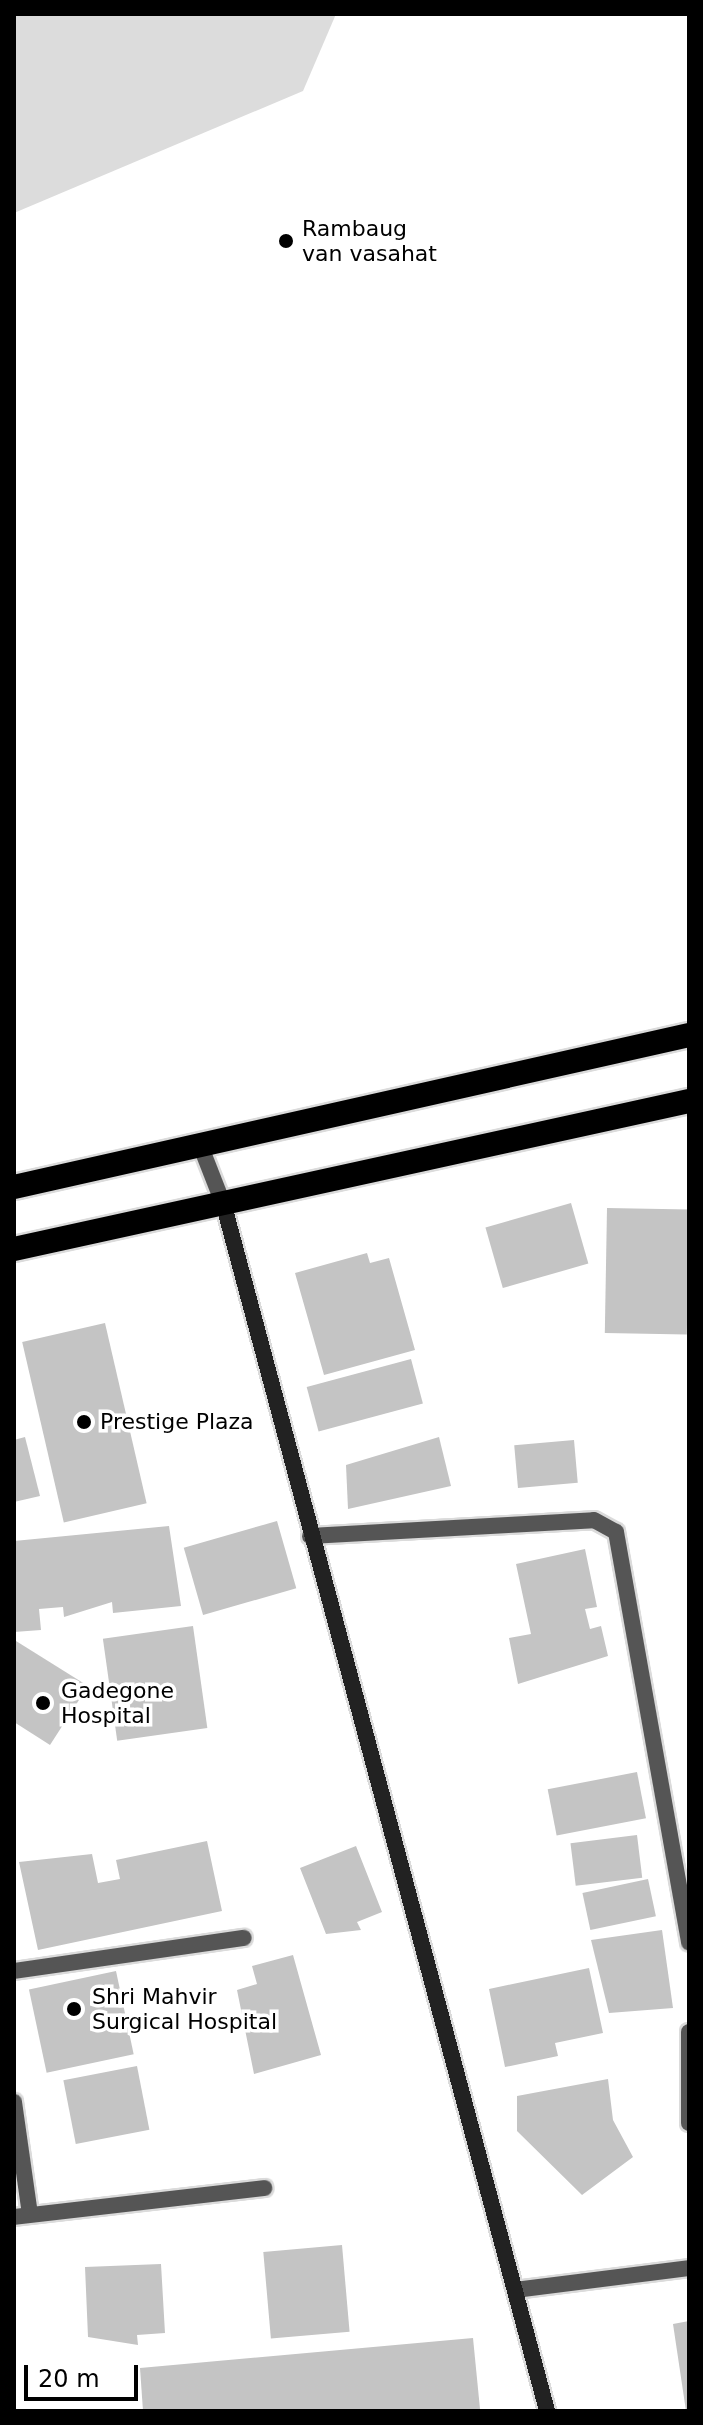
<!DOCTYPE html>
<html>
<head>
<meta charset="utf-8">
<style>
	body { margin:0 }
	#map { position:relative; width:703px; height:2425px; overflow:hidden; background:#fff; font-family:"DejaVu Sans",sans-serif }
	div>[style] { position:absolute }
	.green>* { inset:0; background:#dcdcdc }
	.building>* { inset:0; background:#c4c4c4; transform-origin:0 0 }
	.roads { filter:drop-shadow(2px 0 #dbdbdb) drop-shadow(-2px 0 #dbdbdb) drop-shadow(0 2px #dbdbdb) drop-shadow(0 -2px #dbdbdb) }
	.street>* { height:16px; margin:-8px; padding:0 8px; transform-origin:8px; border-radius:8px; background:#555 }
	.secondary>* { height:16px; margin:-8px; padding:0 8px; transform-origin:8px; border-radius:8px; background:#222 }
	.highway>* { height:24px; margin:-12px; padding:0 12px; transform-origin:12px; border-radius:12px; background:#000 }
	.dots>* { width:22px; height:22px; translate:-50% -50%; box-sizing:border-box; border:4px solid #fff; border-radius:50% }
	span { translate:-50% -50%; white-space:nowrap; text-align:center; line-height:1.15; -webkit-text-stroke:7px #fff; paint-order:stroke }
	.poi-label { font-size:22px; color:#000 }
	.left { translate:0 -50%; text-align:left }
	.frame { position:absolute; inset:0; border:16px solid #000; pointer-events:none }
	.scale { position:absolute; left:24px; top:2365px; width:114px; height:36px; box-sizing:border-box; border:4px solid #000; border-top:0; padding-left:10px; font-size:24px; line-height:28px; white-space:nowrap; color:#000; -webkit-text-stroke:6px #fff; paint-order:stroke }
</style>
</head>
<body>
<div id="map">
	<div class="green">
		<i style="clip-path:polygon(14px 14px,336px 14px,303px 91px,14px 213px)"></i>
	</div>
	<div class="building">
		<i style="left:571px;top:1203px;width:63px;height:89px;rotate:74deg"></i>
		<i style="left:607px;top:1208px;width:82px;height:125px;rotate:1deg"></i>
		<i style="clip-path:polygon(367px 1253px,370px 1263px,389px 1258px,415px 1350px,324px 1375px,295px 1273px)"></i>
		<i style="left:105px;top:1323px;width:185px;height:85px;rotate:77deg"></i>
		<i style="left:411px;top:1359px;width:46px;height:108px;rotate:75deg"></i>
		<i style="clip-path:polygon(25px 1437px,40px 1496px,14px 1502px,14px 1440px)"></i>
		<i style="clip-path:polygon(439px 1437px,451px 1486px,348px 1509px,346px 1465px)"></i>
		<i style="left:574px;top:1440px;width:43px;height:60px;rotate:85deg"></i>
		<i style="left:277px;top:1521px;width:70px;height:97px;rotate:74deg"></i>
		<i style="clip-path:polygon(169px 1526px,181px 1606px,113px 1613px,112px 1602px,64px 1617px,63px 1607px,39px 1609px,41px 1630px,14px 1632px,14px 1541px)"></i>
		<i style="clip-path:polygon(585px 1549px,597px 1607px,585px 1609px,590px 1629px,601px 1626px,608px 1656px,518px 1684px,509px 1638px,531px 1634px,516px 1564px)"></i>
		<i style="left:193px;top:1626px;width:103px;height:91px;rotate:82deg"></i>
		<i style="clip-path:polygon(16px 1641px,88px 1686px,50px 1745px,14px 1722px)"></i>
		<i style="left:637px;top:1772px;width:47px;height:91px;rotate:79deg"></i>
		<i style="left:637px;top:1835px;width:43px;height:67px;rotate:83deg"></i>
		<i style="clip-path:polygon(207px 1841px,222px 1911px,38px 1950px,19px 1862px,92px 1854px,98px 1883px,120px 1879px,116px 1860px)"></i>
		<i style="clip-path:polygon(356px 1846px,382px 1912px,357px 1922px,361px 1930px,326px 1934px,300px 1868px)"></i>
		<i style="left:648px;top:1879px;width:38px;height:67px;rotate:78deg"></i>
		<i style="clip-path:polygon(662px 1930px,673px 2008px,609px 2013px,591px 1940px)"></i>
		<i style="clip-path:polygon(293px 1955px,321px 2055px,254px 2074px,237px 1990px,257px 1984px,252px 1966px)"></i>
		<i style="clip-path:polygon(589px 1968px,603px 2033px,555px 2043px,558px 2056px,505px 2067px,489px 1989px)"></i>
		<i style="left:116px;top:1971px;width:85px;height:89px;rotate:78deg"></i>
		<i style="left:137px;top:2066px;width:65px;height:75px;rotate:79deg"></i>
		<i style="clip-path:polygon(608px 2079px,613px 2120px,633px 2157px,582px 2195px,517px 2131px,517px 2096px)"></i>
		<i style="left:342px;top:2245px;width:87px;height:79px;rotate:85deg"></i>
		<i style="clip-path:polygon(161px 2264px,165px 2333px,137px 2335px,138px 2345px,88px 2337px,85px 2267px)"></i>
		<i style="clip-path:polygon(689px 2321px,689px 2411px,686px 2411px,673px 2324px)"></i>
		<i style="clip-path:polygon(473px 2338px,480px 2409px,143px 2411px,140px 2368px)"></i>
	</div>
	<div class="roads">
		<div class="street">
			<i style="left:201px;top:1147px;width:63px;rotate:68.7deg"></i>
			<i style="left:310px;top:1536px;width:284px;rotate:-3.2deg"></i>
			<i style="left:594px;top:1520px;width:25px;rotate:29deg"></i>
			<i style="left:616px;top:1532px;width:417px;rotate:79.9deg"></i>
			<i style="left:14px;top:1971px;width:232px;rotate:-8.2deg"></i>
			<i style="left:689px;top:2032px;width:91px;rotate:90deg"></i>
			<i style="left:14px;top:2102px;width:113px;rotate:81.9deg"></i>
			<i style="left:14px;top:2217px;width:252px;rotate:-6.6deg"></i>
			<i style="left:515px;top:2290px;width:175px;rotate:-7.2deg"></i>
		</div>
		<div class="secondary">
			<i style="left:224px;top:1206px;width:1248px;rotate:74.99deg"></i>
		</div>
		<div class="highway">
			<i style="left:14px;top:1187px;width:692px;rotate:-12.69deg"></i>
			<i style="left:14px;top:1249px;width:691px;rotate:-12.37deg"></i>
		</div>
	</div>
	<div class="dots">
		<i style="left:286px;top:241px;background:#000"></i>
		<i style="left:84px;top:1422px;background:#000"></i>
		<i style="left:43px;top:1703px;background:#000"></i>
		<i style="left:74px;top:2009px;background:#000"></i>
	</div>
	<div class="poi-label">
		<span class="left" style="left:302px;top:241px">Rambaug<br>van vasahat</span>
		<span class="left" style="left:100px;top:1422px">Prestige Plaza</span>
		<span class="left" style="left:61px;top:1703px">Gadegone<br>Hospital</span>
		<span class="left" style="left:92px;top:2009px">Shri Mahvir<br>Surgical Hospital</span>
	</div>
	<div class="frame"></div>
	<div class="scale">20 m</div>
</div>
</body>
</html>
